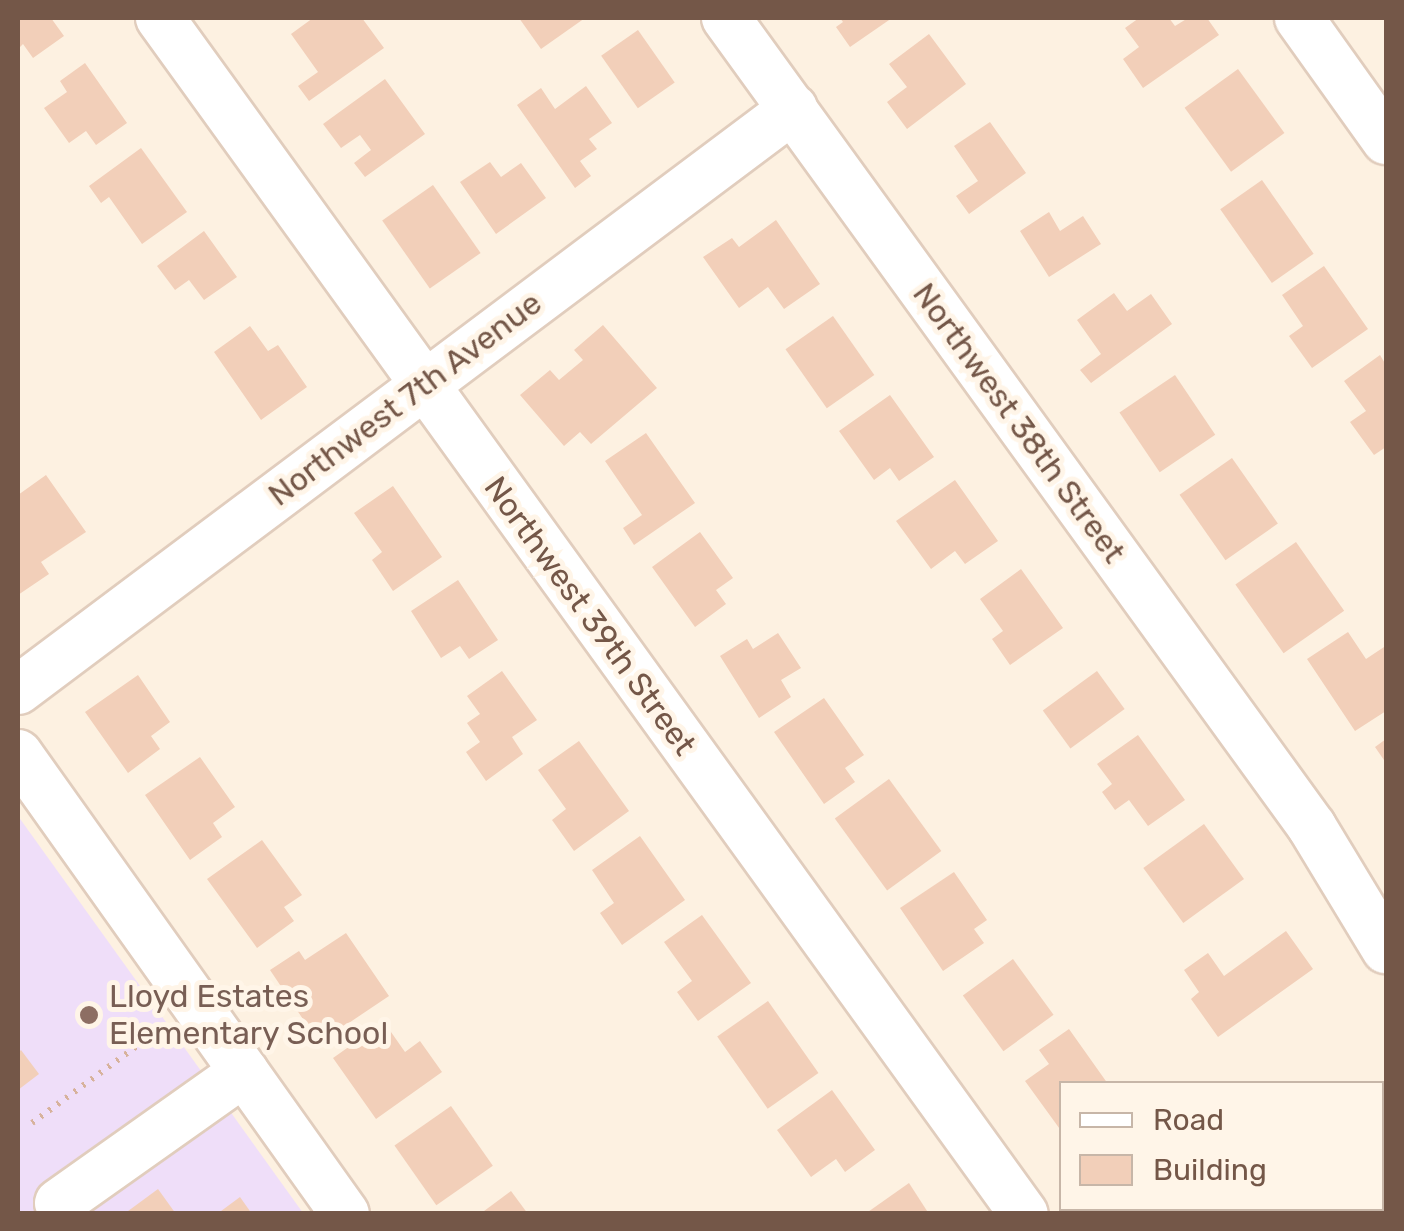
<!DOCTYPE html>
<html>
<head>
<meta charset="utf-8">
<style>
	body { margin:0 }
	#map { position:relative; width:1404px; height:1231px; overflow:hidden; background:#fdf1e1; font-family:Rubik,sans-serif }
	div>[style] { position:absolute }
	.education>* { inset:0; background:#efdef9 }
	.building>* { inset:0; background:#f2cfb9; transform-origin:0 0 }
	.path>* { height:6px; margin-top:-3px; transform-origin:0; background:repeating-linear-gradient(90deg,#d7b29c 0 2.5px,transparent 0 10.5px) }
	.roads { filter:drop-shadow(2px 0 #e1cdbd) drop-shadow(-2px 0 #e1cdbd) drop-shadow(0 2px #e1cdbd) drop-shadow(0 -2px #e1cdbd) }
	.minor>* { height:48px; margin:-24px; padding:0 24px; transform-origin:24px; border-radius:24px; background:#fff }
	.dots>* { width:28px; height:28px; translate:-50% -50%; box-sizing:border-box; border:5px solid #fff5e8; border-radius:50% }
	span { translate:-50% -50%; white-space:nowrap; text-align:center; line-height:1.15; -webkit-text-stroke:10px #fff5e8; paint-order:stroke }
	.street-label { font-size:32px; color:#745748 }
	.education-label { font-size:32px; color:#785e54 }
	.left { translate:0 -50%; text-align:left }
	.frame { position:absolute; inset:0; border:20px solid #745748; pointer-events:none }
	.legend { position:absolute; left:1059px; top:1081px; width:325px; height:130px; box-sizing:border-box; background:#fff5e8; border:2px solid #c7b6a8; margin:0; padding:12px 18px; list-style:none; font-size:30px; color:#745748 }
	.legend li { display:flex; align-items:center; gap:20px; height:50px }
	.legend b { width:50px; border:2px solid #c7b6a8 }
</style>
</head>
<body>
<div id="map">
	<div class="education">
		<i style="clip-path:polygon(18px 816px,303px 1213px,18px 1213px)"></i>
	</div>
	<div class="building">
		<i style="clip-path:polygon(18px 18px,51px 18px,64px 36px,33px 58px,23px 44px,18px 49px)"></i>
		<i style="clip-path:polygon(313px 18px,362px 18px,384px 48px,309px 101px,298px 86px,318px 72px,291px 34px)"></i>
		<i style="clip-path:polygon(519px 18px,585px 18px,541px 49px)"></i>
		<i style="clip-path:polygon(840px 18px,892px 18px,850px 47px,836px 27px,843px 22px)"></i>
		<i style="clip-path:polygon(1139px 18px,1169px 18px,1175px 26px,1188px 18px,1207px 18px,1219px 35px,1143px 88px,1123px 59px,1139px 47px,1125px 28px)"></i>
		<i style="left:638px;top:30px;width:64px;height:45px;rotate:55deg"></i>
		<i style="clip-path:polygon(929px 34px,966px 84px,907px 129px,887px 102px,907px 87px,889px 64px)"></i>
		<i style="clip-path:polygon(85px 63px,127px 123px,96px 145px,86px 131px,69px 143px,44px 108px,67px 92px,60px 81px)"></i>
		<i style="left:1238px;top:69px;width:79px;height:66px;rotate:54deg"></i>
		<i style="clip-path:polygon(385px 79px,425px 134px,365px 177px,354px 163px,371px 150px,360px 135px,341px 148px,323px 124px)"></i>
		<i style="clip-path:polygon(586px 86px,612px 123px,589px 139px,597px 149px,580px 161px,591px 176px,575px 188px,517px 105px,541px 88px,555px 109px)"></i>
		<i style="clip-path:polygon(990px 122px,1026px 173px,969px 214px,956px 196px,978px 181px,954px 146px)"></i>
		<i style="clip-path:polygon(141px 148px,187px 212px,142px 244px,109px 197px,101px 203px,89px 186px)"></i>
		<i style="clip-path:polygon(490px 162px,501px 177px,521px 163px,546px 198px,496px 234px,460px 182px)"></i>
		<i style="left:1262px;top:180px;width:90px;height:51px;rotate:55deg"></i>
		<i style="left:433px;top:185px;width:83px;height:62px;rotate:55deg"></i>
		<i style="clip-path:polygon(1049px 212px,1060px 231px,1083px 216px,1101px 244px,1049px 277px,1020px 231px)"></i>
		<i style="clip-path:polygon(776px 220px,820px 284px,784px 309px,768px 287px,739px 308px,703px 257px,732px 238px,739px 247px)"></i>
		<i style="clip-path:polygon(204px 231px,237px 277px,204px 300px,189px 280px,175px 290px,157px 266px)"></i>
		<i style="clip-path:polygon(1324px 266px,1368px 329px,1312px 368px,1289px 336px,1303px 326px,1282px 295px)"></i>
		<i style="clip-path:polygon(1114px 293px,1127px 311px,1151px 294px,1172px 324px,1091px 383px,1080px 370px,1101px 354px,1077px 320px)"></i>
		<i style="left:833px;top:316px;width:72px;height:58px;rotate:55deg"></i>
		<i style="clip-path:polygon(603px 325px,657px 388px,591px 444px,580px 432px,564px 446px,520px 395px,550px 370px,559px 380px,583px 360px,574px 350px)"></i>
		<i style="clip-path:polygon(250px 326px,268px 351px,278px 345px,307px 387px,261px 420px,214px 352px)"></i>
		<i style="clip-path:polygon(1380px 355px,1386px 365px,1386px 447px,1374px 455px,1350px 422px,1366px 411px,1344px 381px)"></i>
		<i style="left:1175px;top:375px;width:72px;height:67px;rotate:56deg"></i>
		<i style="clip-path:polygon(890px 395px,934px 457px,899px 481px,890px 468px,874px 480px,839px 431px)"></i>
		<i style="clip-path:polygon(646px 433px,695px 503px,634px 545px,623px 528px,642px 515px,605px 461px)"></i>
		<i style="left:1232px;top:458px;width:80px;height:64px;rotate:55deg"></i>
		<i style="clip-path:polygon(46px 475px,86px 532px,41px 562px,49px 574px,18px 595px,18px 495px)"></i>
		<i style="clip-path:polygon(955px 480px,998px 541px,965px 564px,955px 551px,931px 569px,896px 521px)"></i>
		<i style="clip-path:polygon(393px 486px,442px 557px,393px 591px,372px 560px,382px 552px,354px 513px)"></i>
		<i style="clip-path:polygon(700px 532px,733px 578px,716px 590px,726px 604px,695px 627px,652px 567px)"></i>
		<i style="left:1296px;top:542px;width:84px;height:74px;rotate:55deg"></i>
		<i style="clip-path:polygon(1021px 569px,1063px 628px,1010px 665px,992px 639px,1003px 631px,980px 599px)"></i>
		<i style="clip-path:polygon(458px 580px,498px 640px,469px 659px,460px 646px,441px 658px,411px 611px)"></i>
		<i style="clip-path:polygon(1348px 632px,1366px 659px,1384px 647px,1386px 651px,1386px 711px,1355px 731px,1307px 659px)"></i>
		<i style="clip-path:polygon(778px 633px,801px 668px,781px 680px,791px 697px,759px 718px,720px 656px,747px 639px,753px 649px)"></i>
		<i style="clip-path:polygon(502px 671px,537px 720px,512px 737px,523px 754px,486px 781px,466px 752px,480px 742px,467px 723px,480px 714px,467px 696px)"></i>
		<i style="left:1097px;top:671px;width:47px;height:67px;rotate:54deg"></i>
		<i style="clip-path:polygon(138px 675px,170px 722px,151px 736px,160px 749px,128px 773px,85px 712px)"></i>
		<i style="clip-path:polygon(824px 698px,864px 755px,845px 768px,855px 782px,824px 804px,774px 732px)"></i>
		<i style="clip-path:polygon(1138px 735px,1185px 800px,1148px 826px,1129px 800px,1115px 810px,1102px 792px,1112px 784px,1097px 764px)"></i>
		<i style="clip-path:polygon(1386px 739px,1386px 763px,1375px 747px)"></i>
		<i style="clip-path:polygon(579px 741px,629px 811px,574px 851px,552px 820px,566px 809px,538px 770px)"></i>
		<i style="clip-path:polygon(200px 757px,235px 807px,213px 823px,222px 837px,190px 860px,145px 795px)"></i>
		<i style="left:889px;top:779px;width:89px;height:67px;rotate:54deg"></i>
		<i style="left:1204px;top:824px;width:68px;height:75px;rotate:54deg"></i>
		<i style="clip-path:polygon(640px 836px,685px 900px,622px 945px,600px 913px,614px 903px,592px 870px)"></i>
		<i style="clip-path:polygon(262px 840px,302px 895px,284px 907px,294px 921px,257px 948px,207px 879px)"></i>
		<i style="clip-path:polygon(954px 872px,987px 920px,974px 929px,984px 943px,943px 971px,900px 908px)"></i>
		<i style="clip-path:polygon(702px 915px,751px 983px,698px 1021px,677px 992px,692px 981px,664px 942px)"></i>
		<i style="clip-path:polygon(1286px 931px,1313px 969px,1218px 1037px,1191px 999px,1199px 992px,1184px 970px,1208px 953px,1224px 976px)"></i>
		<i style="clip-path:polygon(346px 933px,389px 996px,319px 1043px,270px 970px,299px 951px,305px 960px)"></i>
		<i style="left:1013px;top:959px;width:69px;height:62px;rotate:54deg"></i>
		<i style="left:768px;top:1001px;width:88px;height:62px;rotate:55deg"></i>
		<i style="clip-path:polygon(384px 1022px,405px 1052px,420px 1041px,442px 1072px,376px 1119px,333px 1058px)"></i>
		<i style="clip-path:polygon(1069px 1029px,1108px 1084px,1062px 1084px,1062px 1132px,1025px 1081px,1049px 1064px,1039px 1050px)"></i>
		<i style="clip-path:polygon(21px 1050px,39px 1074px,18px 1090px,18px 1053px)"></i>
		<i style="clip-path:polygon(832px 1090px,875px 1150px,845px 1172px,836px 1159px,811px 1177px,777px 1130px)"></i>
		<i style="left:451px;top:1106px;width:73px;height:69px;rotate:55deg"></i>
		<i style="clip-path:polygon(909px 1183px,929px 1214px,865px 1214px)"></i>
		<i style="clip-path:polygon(158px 1189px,176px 1214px,124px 1214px)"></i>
		<i style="clip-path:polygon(511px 1191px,528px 1214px,480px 1214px)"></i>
		<i style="clip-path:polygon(240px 1197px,252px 1214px,217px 1214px)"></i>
		<i style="clip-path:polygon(1188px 1208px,1266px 1208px,1268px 1211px,1181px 1214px)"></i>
	</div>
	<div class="path">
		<i style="left:32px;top:1123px;width:167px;rotate:-36.3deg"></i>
	</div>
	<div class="roads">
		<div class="minor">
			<i style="left:160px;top:18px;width:1475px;rotate:54.16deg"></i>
			<i style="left:726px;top:18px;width:999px;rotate:54.08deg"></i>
			<i style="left:1312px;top:827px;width:143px;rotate:58.8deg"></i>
			<i style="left:1299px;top:18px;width:150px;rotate:54.5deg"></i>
			<i style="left:18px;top:690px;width:969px;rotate:-36.86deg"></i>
			<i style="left:18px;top:754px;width:564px;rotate:54.59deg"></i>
			<i style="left:59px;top:1203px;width:227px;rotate:-35.3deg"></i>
		</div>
	</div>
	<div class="dots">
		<i style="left:89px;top:1015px;background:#8d6e63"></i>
	</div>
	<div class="street-label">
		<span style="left:405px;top:399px;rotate:-37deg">Northwest 7th Avenue</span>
		<span style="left:1019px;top:423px;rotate:54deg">Northwest 38th Street</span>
		<span style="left:590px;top:616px;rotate:54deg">Northwest 39th Street</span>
	</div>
	<div class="education-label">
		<span class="left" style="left:109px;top:1015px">Lloyd Estates<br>Elementary School</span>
	</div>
	<div class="frame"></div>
	<ul class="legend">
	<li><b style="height:12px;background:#fff"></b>Road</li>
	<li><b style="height:28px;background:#f2cfb9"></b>Building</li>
	</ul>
</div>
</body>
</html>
